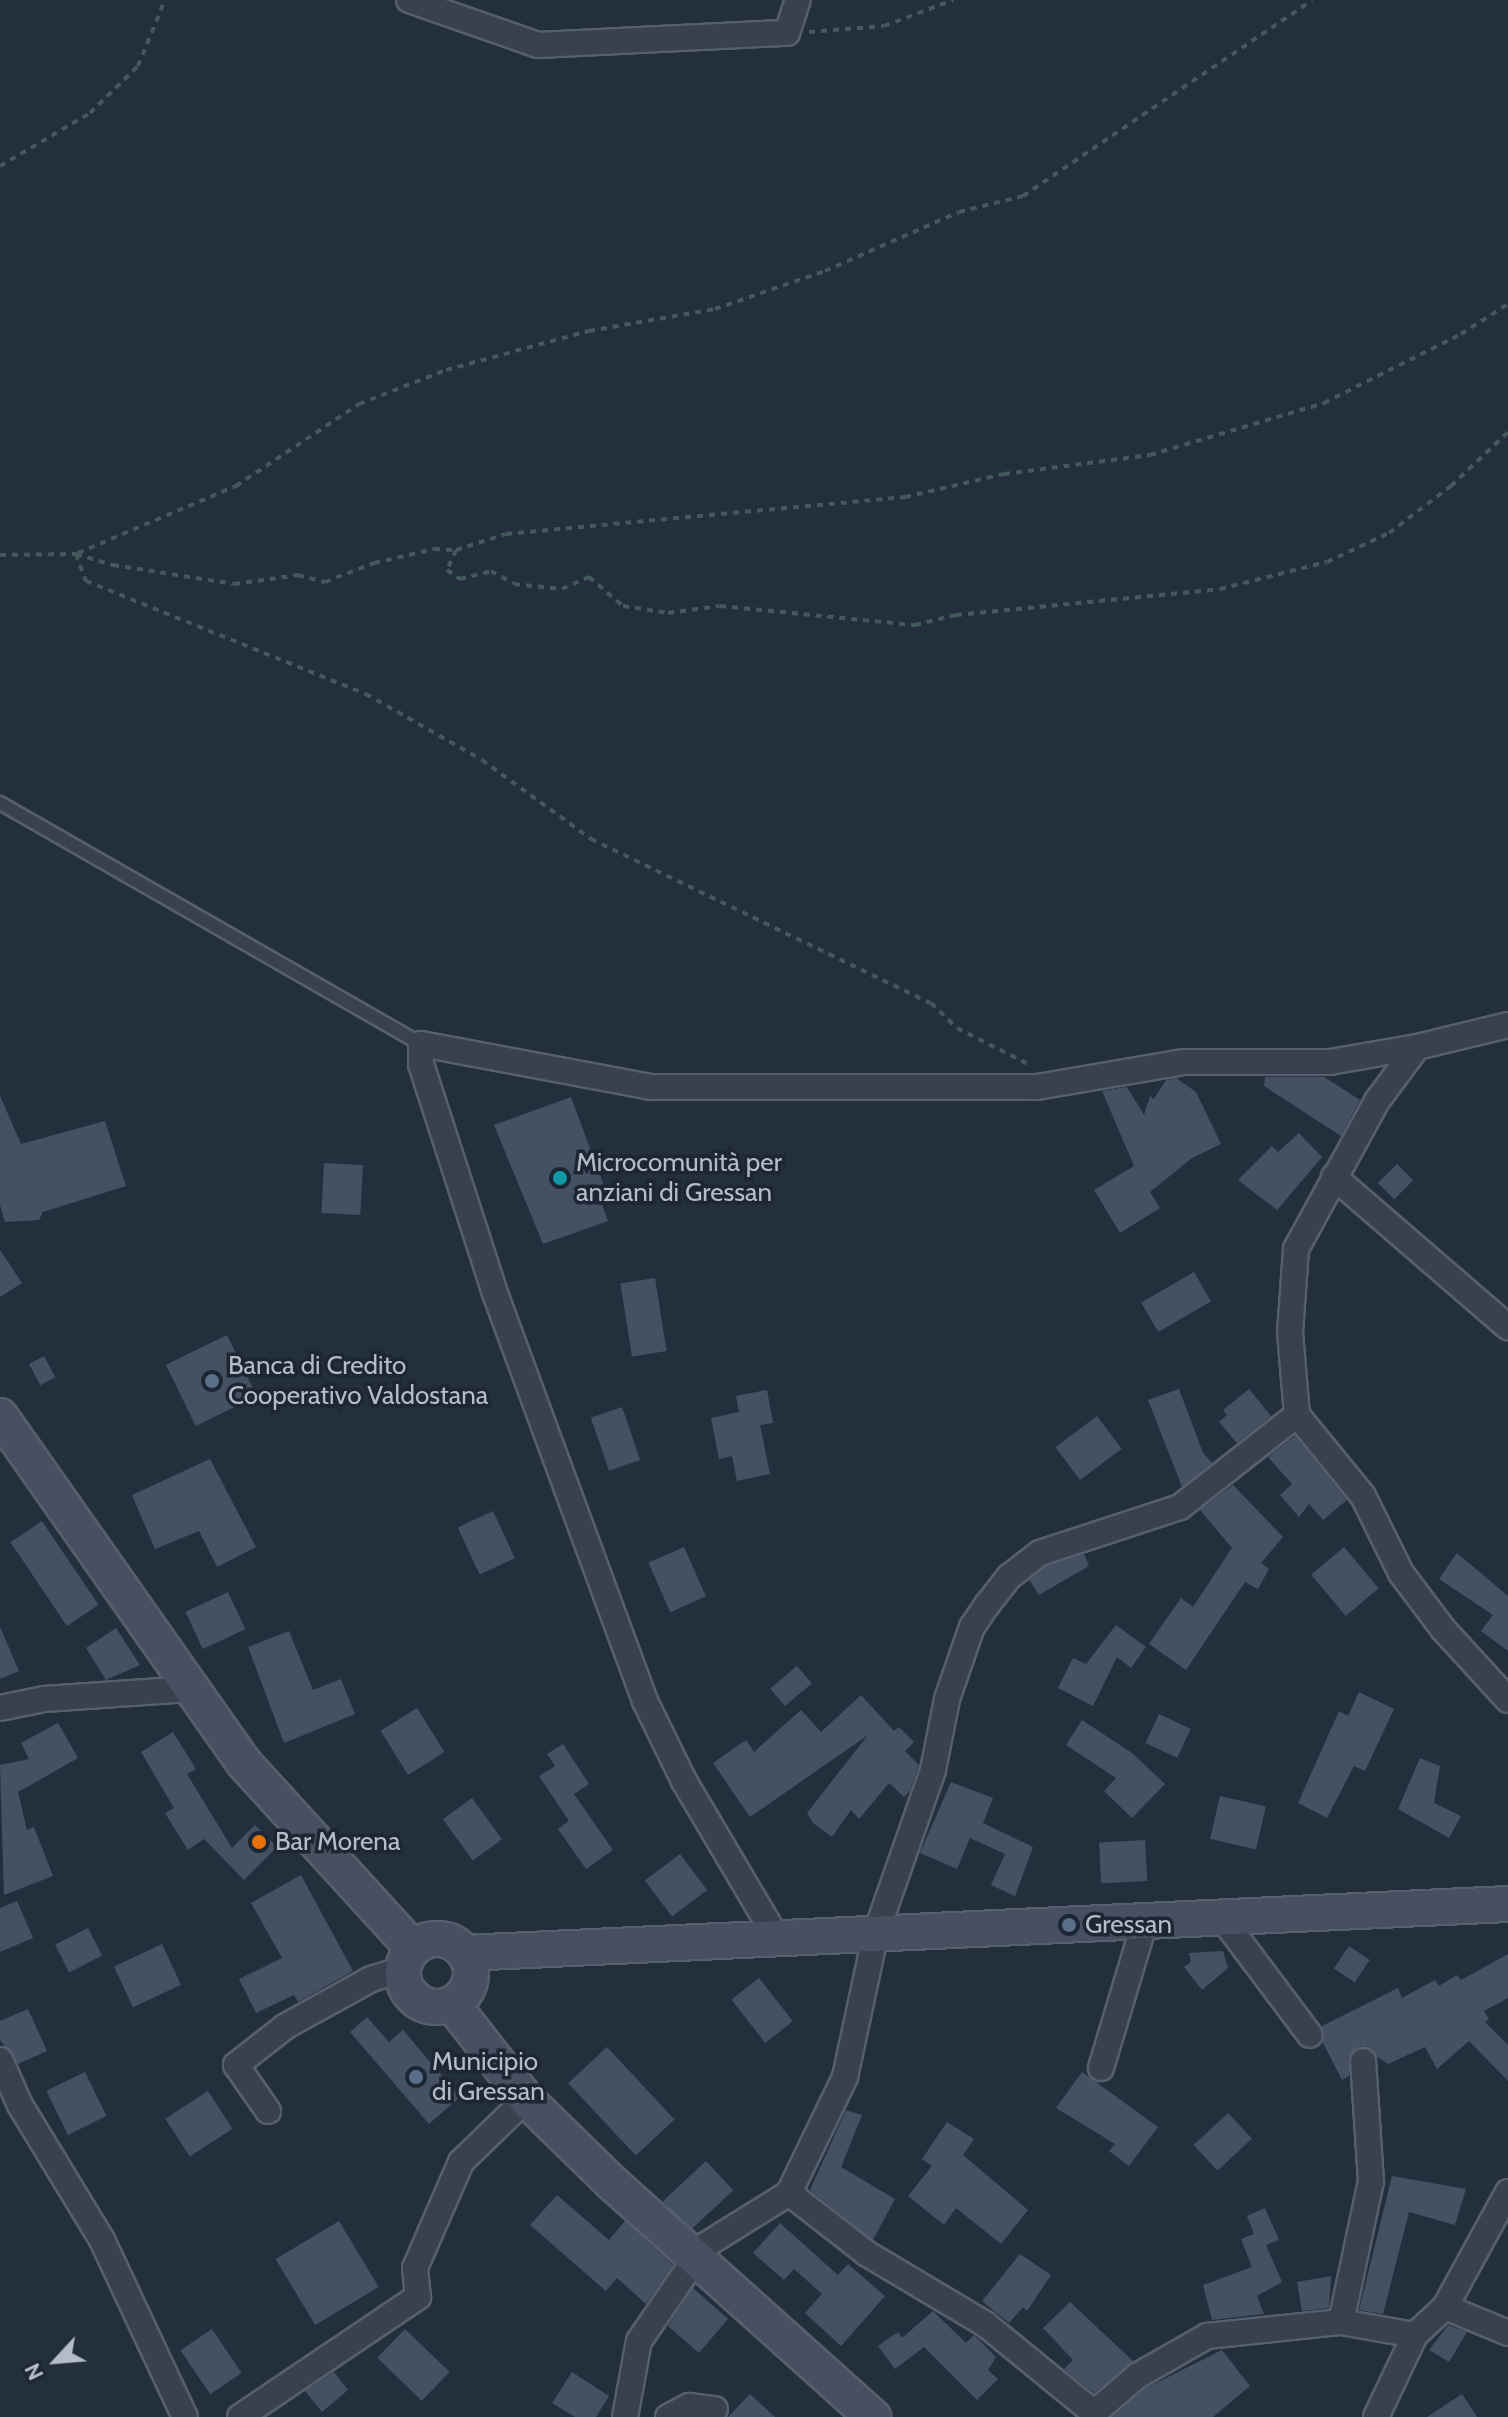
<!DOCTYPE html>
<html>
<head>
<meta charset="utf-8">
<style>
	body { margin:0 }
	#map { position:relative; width:1508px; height:2417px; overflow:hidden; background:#242f3e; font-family:Cabin,sans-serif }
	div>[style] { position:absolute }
	.building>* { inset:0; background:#455162; transform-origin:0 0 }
	.path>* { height:4px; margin-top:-2px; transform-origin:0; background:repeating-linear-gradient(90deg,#44595c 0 6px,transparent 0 12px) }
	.roads { filter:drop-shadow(2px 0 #565f6c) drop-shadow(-2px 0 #565f6c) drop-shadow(0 2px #565f6c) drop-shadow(0 -2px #565f6c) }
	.lane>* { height:12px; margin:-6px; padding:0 6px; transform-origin:6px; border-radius:6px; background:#38414e }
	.street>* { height:24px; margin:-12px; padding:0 12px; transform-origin:12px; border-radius:12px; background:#38414e }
	.secondary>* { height:34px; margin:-17px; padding:0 17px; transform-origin:17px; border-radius:17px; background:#465061 }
	.secondary>.ring { margin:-17px; padding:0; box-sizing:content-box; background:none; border:34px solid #465061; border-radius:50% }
	.dots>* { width:22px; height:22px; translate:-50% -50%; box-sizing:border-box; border:4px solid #1d2633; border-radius:50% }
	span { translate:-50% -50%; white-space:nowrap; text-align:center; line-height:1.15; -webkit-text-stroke:7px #1d2633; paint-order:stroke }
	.poi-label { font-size:26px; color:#b4bcc9 }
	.left { translate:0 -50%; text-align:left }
	.north { position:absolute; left:16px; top:2321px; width:80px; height:80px; -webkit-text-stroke:6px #1d2633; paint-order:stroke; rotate:244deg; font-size:22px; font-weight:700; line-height:32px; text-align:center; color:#b4bcc9 }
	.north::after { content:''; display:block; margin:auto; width:28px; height:36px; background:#b4bcc9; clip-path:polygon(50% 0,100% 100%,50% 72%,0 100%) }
</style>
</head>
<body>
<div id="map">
	<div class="building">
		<i style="clip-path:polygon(1265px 1077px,1324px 1077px,1360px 1100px,1341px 1136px,1264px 1086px)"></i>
		<i style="clip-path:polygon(1176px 1078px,1196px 1092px,1221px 1144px,1192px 1158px,1150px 1192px,1160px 1208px,1120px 1233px,1094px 1190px,1134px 1166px,1102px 1091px,1127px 1087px,1144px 1115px,1150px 1096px,1154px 1099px,1166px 1080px)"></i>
		<i style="clip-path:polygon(0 1096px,21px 1144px,105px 1121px,126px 1186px,43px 1212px,39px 1220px,5px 1222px,0 1205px)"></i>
		<i style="clip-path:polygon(571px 1097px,604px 1186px,596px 1189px,608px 1221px,543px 1244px,494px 1125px)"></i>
		<i style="clip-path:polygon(1299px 1133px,1322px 1157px,1277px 1210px,1238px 1180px,1272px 1146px,1278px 1152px)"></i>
		<i style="left:324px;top:1163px;width:39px;height:50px;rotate:3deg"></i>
		<i style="left:1397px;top:1164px;width:23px;height:27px;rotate:45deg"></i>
		<i style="clip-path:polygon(0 1250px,22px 1283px,0 1297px)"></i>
		<i style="left:1194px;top:1272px;width:34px;height:61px;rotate:60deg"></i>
		<i style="left:655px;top:1278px;width:74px;height:35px;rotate:81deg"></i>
		<i style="left:227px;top:1335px;width:68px;height:68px;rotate:64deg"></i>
		<i style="left:44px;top:1356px;width:24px;height:17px;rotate:62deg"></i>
		<i style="clip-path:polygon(1179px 1389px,1203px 1453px,1212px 1463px,1182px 1487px,1148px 1400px)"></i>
		<i style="clip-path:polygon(1249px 1389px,1271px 1416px,1237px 1443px,1219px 1422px,1227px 1415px,1223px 1410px)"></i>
		<i style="clip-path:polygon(767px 1390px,773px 1423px,760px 1425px,770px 1474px,737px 1481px,732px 1456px,719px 1459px,711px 1418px,739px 1412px,736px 1396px)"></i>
		<i style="left:622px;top:1407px;width:56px;height:33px;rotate:71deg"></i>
		<i style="left:1097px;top:1416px;width:41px;height:52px;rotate:53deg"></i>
		<i style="clip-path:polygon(1295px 1436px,1347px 1500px,1323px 1520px,1309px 1504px,1299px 1517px,1280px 1495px,1292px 1484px,1268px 1457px)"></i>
		<i style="clip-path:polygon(210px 1459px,256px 1547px,217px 1567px,199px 1531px,155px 1549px,132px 1495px)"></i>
		<i style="clip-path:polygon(1233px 1485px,1283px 1537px,1261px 1563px,1269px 1569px,1258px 1589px,1245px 1582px,1186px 1670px,1149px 1644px,1181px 1598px,1193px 1607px,1232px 1548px,1200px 1510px)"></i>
		<i style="left:493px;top:1511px;width:52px;height:39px;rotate:65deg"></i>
		<i style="left:42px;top:1521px;width:101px;height:38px;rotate:56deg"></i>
		<i style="left:684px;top:1547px;width:54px;height:39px;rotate:66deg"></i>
		<i style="left:1344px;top:1547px;width:54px;height:43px;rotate:50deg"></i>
		<i style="clip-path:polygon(1457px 1553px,1508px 1596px,1508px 1651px,1481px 1631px,1493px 1615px,1439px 1579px)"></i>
		<i style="clip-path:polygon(1084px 1554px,1089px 1566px,1039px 1595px,1029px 1580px,1047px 1566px)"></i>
		<i style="left:228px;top:1592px;width:41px;height:47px;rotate:65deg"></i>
		<i style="clip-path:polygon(1116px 1625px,1146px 1647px,1131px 1668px,1117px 1657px,1093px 1706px,1058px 1688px,1073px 1658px,1086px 1664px)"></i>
		<i style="clip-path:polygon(0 1627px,19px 1671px,0 1679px)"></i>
		<i style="clip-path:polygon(116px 1628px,140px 1665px,106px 1680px,86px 1648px)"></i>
		<i style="clip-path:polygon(289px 1631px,313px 1690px,341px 1679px,355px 1714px,284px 1743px,248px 1647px)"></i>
		<i style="left:797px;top:1666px;width:23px;height:35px;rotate:50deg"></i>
		<i style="clip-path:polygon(1359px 1692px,1394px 1709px,1365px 1771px,1354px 1766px,1327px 1818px,1298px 1803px,1339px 1711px,1348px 1716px)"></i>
		<i style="clip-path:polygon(861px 1695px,894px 1731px,899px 1727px,914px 1742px,905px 1751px,919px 1765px,910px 1791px,904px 1797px,889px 1783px,859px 1819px,851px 1810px,832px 1837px,813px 1823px,807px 1813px,868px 1735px,750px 1817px,713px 1763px,746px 1740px,754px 1752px,801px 1710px,821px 1732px)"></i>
		<i style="left:417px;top:1708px;width:52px;height:43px;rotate:58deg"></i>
		<i style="left:1159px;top:1714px;width:35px;height:32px;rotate:25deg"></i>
		<i style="clip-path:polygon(1082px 1720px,1132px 1753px,1165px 1784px,1132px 1818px,1104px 1791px,1116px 1778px,1066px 1745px)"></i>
		<i style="clip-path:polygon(58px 1723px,78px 1758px,18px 1792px,27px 1830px,34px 1827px,53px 1876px,4px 1895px,0 1765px,29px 1759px,21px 1743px)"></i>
		<i style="clip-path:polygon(173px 1732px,196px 1769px,187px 1774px,232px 1848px,255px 1825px,277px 1847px,244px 1880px,204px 1839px,188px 1850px,165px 1813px,174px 1808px,141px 1752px)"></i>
		<i style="clip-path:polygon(563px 1744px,589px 1784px,574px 1794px,613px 1850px,586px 1869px,558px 1829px,569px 1821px,539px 1776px,555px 1766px,547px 1754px)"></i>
		<i style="clip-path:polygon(1420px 1758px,1440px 1766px,1434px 1803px,1461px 1816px,1449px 1838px,1398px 1809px)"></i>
		<i style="clip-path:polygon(951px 1782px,993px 1798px,983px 1823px,1033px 1847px,1015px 1896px,991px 1885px,1005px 1854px,970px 1838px,957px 1869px,920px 1853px)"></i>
		<i style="left:1220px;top:1796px;width:47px;height:44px;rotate:13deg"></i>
		<i style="left:472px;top:1798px;width:51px;height:36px;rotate:54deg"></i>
		<i style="left:1145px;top:1840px;width:41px;height:46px;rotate:87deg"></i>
		<i style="left:680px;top:1854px;width:45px;height:44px;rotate:53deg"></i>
		<i style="clip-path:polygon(301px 1875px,353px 1971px,298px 2002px,294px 1995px,256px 2013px,239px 1979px,282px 1958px,251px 1903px)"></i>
		<i style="clip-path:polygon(17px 1901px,33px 1938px,0 1952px,0 1908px)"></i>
		<i style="left:88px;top:1928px;width:31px;height:37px;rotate:63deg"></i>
		<i style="left:162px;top:1944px;width:45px;height:53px;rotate:65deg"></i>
		<i style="left:1349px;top:1946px;width:25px;height:27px;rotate:34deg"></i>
		<i style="clip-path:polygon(1223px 1951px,1228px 1968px,1202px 1990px,1184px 1967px,1191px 1962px,1189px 1953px)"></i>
		<i style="clip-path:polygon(1508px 1954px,1508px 1998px,1484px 2011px,1489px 2019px,1485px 2022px,1508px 2045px,1508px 2081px,1469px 2041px,1437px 2069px,1425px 2047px,1388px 2064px,1361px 2046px,1350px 2054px,1349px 2076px,1342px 2080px,1323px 2043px,1322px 2026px,1398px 1988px,1402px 1998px,1435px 1980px,1439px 1986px,1457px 1975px,1461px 1980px)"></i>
		<i style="left:759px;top:1978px;width:55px;height:35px;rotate:52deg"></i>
		<i style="clip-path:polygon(28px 2009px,47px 2051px,18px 2064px,0 2040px,0 2021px)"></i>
		<i style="clip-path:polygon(367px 2017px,389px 2042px,403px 2030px,460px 2097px,429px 2124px,350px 2032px)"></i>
		<i style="left:607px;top:2047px;width:99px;height:53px;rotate:47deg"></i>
		<i style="left:85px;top:2072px;width:49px;height:43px;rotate:64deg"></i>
		<i style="clip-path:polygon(1082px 2072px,1158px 2127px,1129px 2166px,1109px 2151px,1115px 2144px,1056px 2108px)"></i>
		<i style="left:208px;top:2091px;width:45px;height:51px;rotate:57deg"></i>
		<i style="clip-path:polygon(846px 2110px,862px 2115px,841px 2167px,895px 2199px,873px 2240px,810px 2190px)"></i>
		<i style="left:1228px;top:2113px;width:35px;height:47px;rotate:47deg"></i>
		<i style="clip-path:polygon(947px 2122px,974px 2139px,963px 2155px,1028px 2210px,1001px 2244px,956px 2208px,944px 2225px,908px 2196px,932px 2166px,922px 2159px)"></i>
		<i style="left:706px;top:2161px;width:40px;height:59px;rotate:47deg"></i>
		<i style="clip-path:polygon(1392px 2176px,1466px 2189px,1455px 2225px,1409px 2212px,1383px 2314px,1359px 2310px)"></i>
		<i style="clip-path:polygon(557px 2195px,609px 2240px,625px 2221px,673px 2265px,646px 2304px,617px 2278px,606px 2291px,530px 2225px)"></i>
		<i style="clip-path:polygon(1265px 2208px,1279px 2240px,1266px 2245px,1282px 2282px,1257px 2296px,1264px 2314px,1212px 2320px,1203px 2285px,1252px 2267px,1241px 2239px,1254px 2234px,1247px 2216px)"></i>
		<i style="left:339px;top:2221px;width:77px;height:74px;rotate:59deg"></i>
		<i style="clip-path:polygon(780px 2223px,838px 2275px,848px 2264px,885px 2296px,841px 2346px,805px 2313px,822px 2294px,794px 2269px,784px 2280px,753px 2253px)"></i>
		<i style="clip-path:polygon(1020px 2254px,1051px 2275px,1027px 2311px,1023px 2307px,1009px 2323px,982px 2301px)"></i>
		<i style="clip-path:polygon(1331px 2276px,1329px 2308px,1302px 2311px,1297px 2282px)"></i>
		<i style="clip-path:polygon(693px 2288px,728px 2319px,699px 2353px,668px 2326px)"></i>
		<i style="clip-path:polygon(1070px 2302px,1133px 2361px,1094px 2393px,1064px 2369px,1073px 2360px,1043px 2328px)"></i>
		<i style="clip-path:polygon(933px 2311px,966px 2343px,974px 2335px,996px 2357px,988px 2370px,998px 2379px,977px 2400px,924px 2347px,895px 2369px,878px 2346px,898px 2332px,902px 2338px)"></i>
		<i style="clip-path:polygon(1448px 2325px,1467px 2332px,1449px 2362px,1429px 2350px)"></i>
		<i style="left:212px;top:2329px;width:53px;height:38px;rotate:56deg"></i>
		<i style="left:405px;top:2329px;width:62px;height:40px;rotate:44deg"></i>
		<i style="clip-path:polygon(1222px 2350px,1250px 2386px,1213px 2417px,1112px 2417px,1146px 2388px)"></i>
		<i style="clip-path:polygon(334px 2372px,348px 2390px,322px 2412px,305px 2391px)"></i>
		<i style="clip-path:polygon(572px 2372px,609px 2396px,596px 2417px,575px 2417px,552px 2403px)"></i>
		<i style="clip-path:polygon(750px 2394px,775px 2417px,728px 2417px)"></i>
		<i style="clip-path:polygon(1462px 2394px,1477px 2417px,1427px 2417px)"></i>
	</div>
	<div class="path">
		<i style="left:809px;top:32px;width:75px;rotate:-4.6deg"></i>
		<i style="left:884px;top:26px;width:74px;rotate:-20.6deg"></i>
		<i style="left:0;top:166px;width:104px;rotate:-30.5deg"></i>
		<i style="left:90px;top:113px;width:67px;rotate:-44.4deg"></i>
		<i style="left:138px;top:66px;width:71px;rotate:-67.8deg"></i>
		<i style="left:456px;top:550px;width:22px;rotate:114deg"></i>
		<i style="left:447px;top:570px;width:16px;rotate:35deg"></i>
		<i style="left:460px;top:579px;width:32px;rotate:-14deg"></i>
		<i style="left:491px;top:571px;width:26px;rotate:29deg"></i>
		<i style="left:514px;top:584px;width:48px;rotate:5.9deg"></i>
		<i style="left:562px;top:589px;width:30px;rotate:-24deg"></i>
		<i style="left:589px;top:577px;width:45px;rotate:40.5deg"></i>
		<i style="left:623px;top:606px;width:46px;rotate:8.8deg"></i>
		<i style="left:668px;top:613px;width:52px;rotate:-7.7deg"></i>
		<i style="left:720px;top:606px;width:196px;rotate:5.6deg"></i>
		<i style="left:915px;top:625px;width:42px;rotate:-13.7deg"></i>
		<i style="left:956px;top:615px;width:265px;rotate:-5.6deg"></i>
		<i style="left:1220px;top:589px;width:110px;rotate:-14.2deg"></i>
		<i style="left:1327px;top:562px;width:68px;rotate:-25.1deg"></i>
		<i style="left:1389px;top:533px;width:78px;rotate:-37.2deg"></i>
		<i style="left:1451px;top:486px;width:79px;rotate:-43.5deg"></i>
		<i style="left:78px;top:553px;width:172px;rotate:-23deg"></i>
		<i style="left:236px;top:486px;width:148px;rotate:-33.7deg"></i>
		<i style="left:359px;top:404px;width:93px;rotate:-21.3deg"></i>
		<i style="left:446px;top:370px;width:148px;rotate:-15.3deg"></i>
		<i style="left:589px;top:331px;width:128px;rotate:-9.9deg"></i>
		<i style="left:715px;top:309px;width:116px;rotate:-19.1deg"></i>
		<i style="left:825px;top:271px;width:146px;rotate:-23.8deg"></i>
		<i style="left:959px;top:212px;width:66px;rotate:-14deg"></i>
		<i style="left:1023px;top:196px;width:349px;rotate:-34.1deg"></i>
		<i style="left:76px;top:554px;width:29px;rotate:70deg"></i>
		<i style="left:86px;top:581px;width:302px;rotate:22deg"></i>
		<i style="left:366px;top:694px;width:133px;rotate:29.6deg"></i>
		<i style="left:482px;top:760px;width:135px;rotate:35.9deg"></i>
		<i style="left:591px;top:839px;width:377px;rotate:25.8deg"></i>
		<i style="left:931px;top:1003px;width:36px;rotate:44deg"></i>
		<i style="left:957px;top:1028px;width:82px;rotate:26.9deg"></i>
		<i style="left:0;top:555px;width:76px;rotate:-0.8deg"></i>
		<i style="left:76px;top:554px;width:39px;rotate:17deg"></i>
		<i style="left:113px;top:565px;width:122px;rotate:8.9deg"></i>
		<i style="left:234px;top:584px;width:65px;rotate:-8deg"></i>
		<i style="left:298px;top:575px;width:28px;rotate:15deg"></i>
		<i style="left:325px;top:582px;width:53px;rotate:-21.2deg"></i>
		<i style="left:374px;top:563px;width:62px;rotate:-13.1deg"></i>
		<i style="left:434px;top:549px;width:22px;rotate:3deg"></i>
		<i style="left:456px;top:550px;width:52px;rotate:-17.7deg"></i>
		<i style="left:506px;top:534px;width:401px;rotate:-5.3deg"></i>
		<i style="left:905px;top:497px;width:102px;rotate:-13.1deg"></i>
		<i style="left:1004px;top:474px;width:147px;rotate:-7.4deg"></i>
		<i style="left:1150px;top:455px;width:182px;rotate:-16.6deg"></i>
		<i style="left:1324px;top:403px;width:153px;rotate:-26.7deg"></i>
		<i style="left:1461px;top:334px;width:56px;rotate:-32.6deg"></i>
	</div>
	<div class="roads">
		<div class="lane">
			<i style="left:0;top:803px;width:485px;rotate:29.8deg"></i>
		</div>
		<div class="street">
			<i style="left:409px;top:0;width:137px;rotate:19.2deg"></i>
			<i style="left:538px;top:45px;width:249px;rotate:-2.8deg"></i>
			<i style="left:787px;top:33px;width:35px;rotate:-72deg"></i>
			<i style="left:1508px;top:1025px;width:94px;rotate:166.4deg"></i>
			<i style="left:1417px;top:1047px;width:67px;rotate:126.5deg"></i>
			<i style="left:1377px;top:1101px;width:169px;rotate:118.7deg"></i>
			<i style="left:1296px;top:1249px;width:83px;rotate:94.1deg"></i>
			<i style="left:1290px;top:1332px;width:83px;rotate:85.2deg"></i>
			<i style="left:1297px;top:1415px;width:104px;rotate:50.8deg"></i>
			<i style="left:1363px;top:1496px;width:86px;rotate:63.7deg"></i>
			<i style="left:1401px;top:1573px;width:70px;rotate:53.1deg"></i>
			<i style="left:1443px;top:1629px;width:96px;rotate:47.5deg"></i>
			<i style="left:1334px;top:1177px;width:230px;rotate:40.8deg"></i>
			<i style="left:0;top:1708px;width:45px;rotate:-11.6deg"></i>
			<i style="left:44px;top:1699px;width:146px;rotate:-3.9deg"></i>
			<i style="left:1222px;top:1918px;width:146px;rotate:53.1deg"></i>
			<i style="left:778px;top:1940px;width:185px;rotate:-120.6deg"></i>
			<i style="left:684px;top:1781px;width:89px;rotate:-116deg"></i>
			<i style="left:645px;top:1701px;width:438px;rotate:-110.2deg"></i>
			<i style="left:494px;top:1290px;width:237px;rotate:-107.9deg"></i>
			<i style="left:421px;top:1064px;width:20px;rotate:-90deg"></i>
			<i style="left:421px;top:1044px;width:233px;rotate:10.6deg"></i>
			<i style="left:650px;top:1087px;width:387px"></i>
			<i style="left:1037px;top:1087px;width:148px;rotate:-9.7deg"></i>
			<i style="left:1183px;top:1062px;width:147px"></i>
			<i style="left:1330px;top:1062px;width:88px;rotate:-9.8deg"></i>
			<i style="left:0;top:2060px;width:49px;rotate:66deg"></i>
			<i style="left:20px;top:2105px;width:158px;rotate:58.7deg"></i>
			<i style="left:102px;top:2240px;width:195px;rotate:64.9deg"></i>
			<i style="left:1101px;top:2068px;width:153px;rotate:-73.3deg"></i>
			<i style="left:268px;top:2111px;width:56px;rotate:-124.8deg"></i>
			<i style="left:236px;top:2065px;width:63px;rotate:-38deg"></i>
			<i style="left:286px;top:2026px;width:97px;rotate:-28.9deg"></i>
			<i style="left:371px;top:1979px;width:34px;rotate:-17deg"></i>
			<i style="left:1508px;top:2192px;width:131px;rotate:118.7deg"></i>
			<i style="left:1445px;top:2307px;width:68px;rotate:22.4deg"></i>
			<i style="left:789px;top:2193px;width:98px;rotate:37.9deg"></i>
			<i style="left:866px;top:2253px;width:139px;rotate:30.8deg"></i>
			<i style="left:985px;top:2324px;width:141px;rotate:39.2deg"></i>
			<i style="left:1341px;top:2322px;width:144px;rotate:-78deg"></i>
			<i style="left:1371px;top:2181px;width:120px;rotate:-93.8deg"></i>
			<i style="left:240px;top:2417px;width:215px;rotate:-34deg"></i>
			<i style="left:418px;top:2297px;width:29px;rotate:-96deg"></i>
			<i style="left:415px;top:2268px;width:116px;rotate:-66.5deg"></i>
			<i style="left:461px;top:2162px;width:91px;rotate:-44.1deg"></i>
			<i style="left:625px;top:2417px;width:77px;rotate:-79.6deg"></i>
			<i style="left:639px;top:2341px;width:115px;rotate:-55.6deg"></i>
			<i style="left:704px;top:2246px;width:100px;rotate:-31.9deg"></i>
			<i style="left:789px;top:2193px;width:129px;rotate:-64.2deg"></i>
			<i style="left:845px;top:2077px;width:147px;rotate:-77.9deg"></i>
			<i style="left:876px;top:1933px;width:173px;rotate:-70.7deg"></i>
			<i style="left:933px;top:1770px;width:72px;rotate:-78.8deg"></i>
			<i style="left:947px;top:1699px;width:76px;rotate:-70.9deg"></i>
			<i style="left:972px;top:1627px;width:27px;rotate:-56deg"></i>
			<i style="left:987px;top:1605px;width:36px;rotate:-52deg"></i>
			<i style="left:1009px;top:1577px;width:39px;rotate:-38deg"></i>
			<i style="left:1040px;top:1553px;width:147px;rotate:-18.2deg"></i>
			<i style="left:1180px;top:1507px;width:149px;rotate:-38.2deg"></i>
			<i style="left:668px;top:2417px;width:24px;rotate:-28deg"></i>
			<i style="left:689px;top:2406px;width:26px;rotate:7deg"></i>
			<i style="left:1095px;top:2417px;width:4px;rotate:-104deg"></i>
			<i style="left:1094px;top:2413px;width:57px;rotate:-40.7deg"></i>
			<i style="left:1137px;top:2376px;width:81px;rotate:-29.7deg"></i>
			<i style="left:1207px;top:2336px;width:135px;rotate:-6deg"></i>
			<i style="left:1341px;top:2322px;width:75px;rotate:10deg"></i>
			<i style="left:1376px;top:2417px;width:91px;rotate:-64.6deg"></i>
			<i style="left:1415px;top:2335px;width:41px;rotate:-43deg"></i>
		</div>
		<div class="secondary">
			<i style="left:0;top:1416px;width:423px;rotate:54.9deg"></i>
			<i style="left:243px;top:1762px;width:252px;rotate:47.6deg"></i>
			<i class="ring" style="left:403px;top:1939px;width:34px;height:34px"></i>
			<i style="left:465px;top:1953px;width:1044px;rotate:-2.69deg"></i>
			<i style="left:452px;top:2004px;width:120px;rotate:52.1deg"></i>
			<i style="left:526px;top:2099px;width:120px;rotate:44.3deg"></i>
			<i style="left:612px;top:2183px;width:351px;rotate:41.9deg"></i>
		</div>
	</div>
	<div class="dots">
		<i style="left:560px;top:1178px;background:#0f9aa8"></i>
		<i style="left:212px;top:1381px;background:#5c6f8a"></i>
		<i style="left:259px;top:1842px;background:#e8710a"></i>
		<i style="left:1069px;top:1925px;background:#5c6f8a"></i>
		<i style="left:416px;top:2077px;background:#5c6f8a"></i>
	</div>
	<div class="poi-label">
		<span class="left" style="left:576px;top:1178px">Microcomunità per<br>anziani di Gressan</span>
		<span class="left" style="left:228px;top:1381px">Banca di Credito<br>Cooperativo Valdostana</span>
		<span class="left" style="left:275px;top:1842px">Bar Morena</span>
		<span class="left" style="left:1085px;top:1925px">Gressan</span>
		<span class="left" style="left:432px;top:2077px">Municipio<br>di Gressan</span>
	</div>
	<div class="north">N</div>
</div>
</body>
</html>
